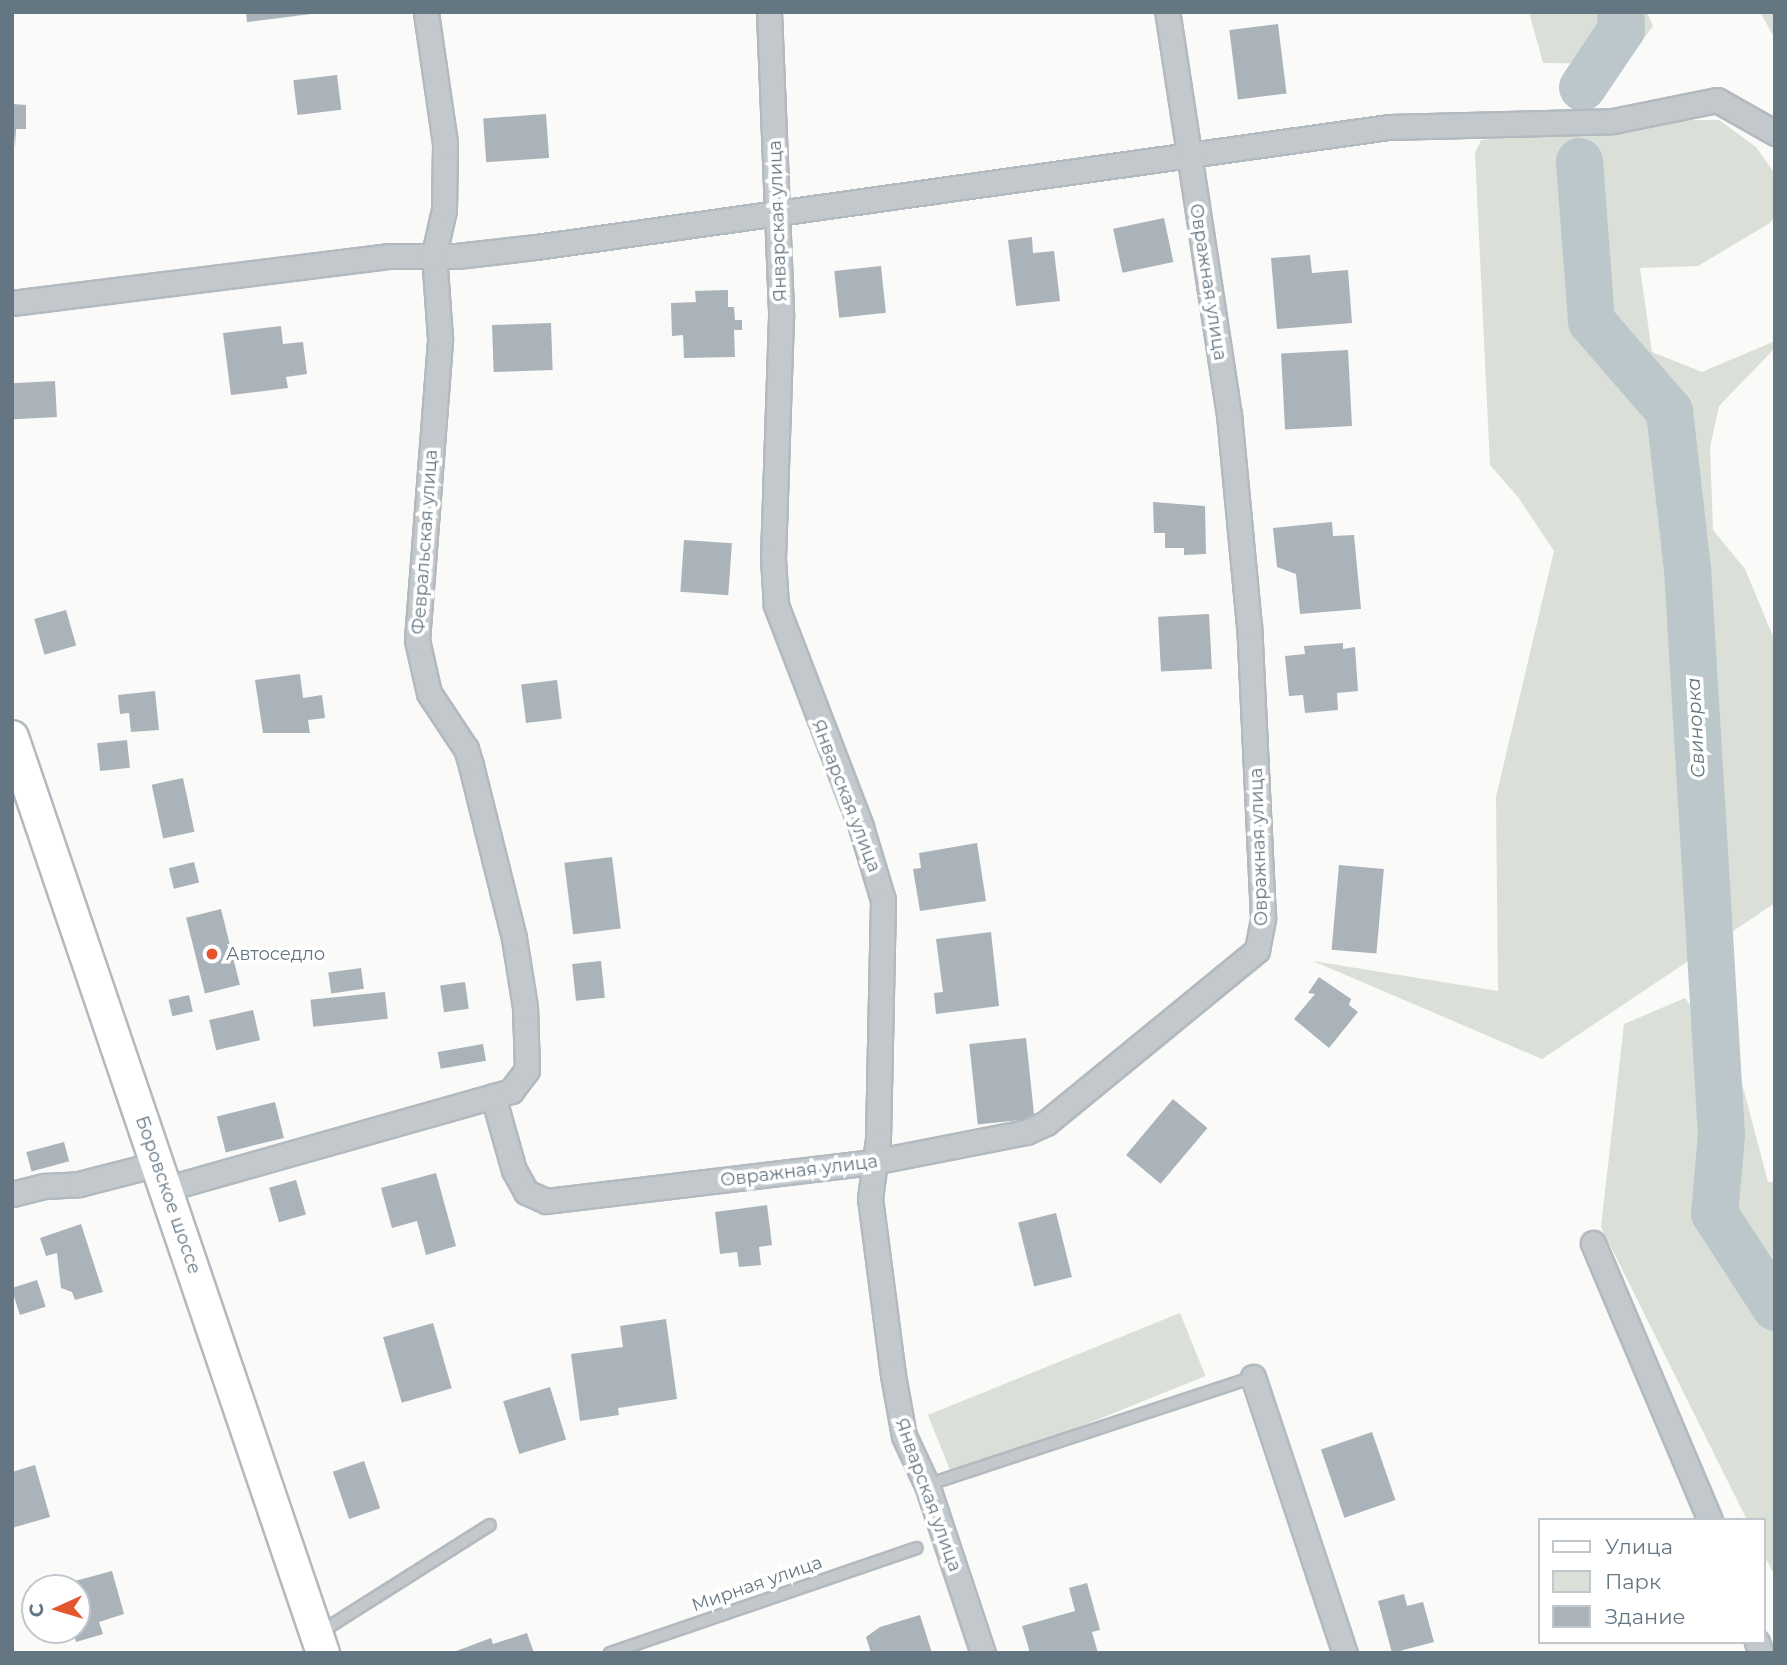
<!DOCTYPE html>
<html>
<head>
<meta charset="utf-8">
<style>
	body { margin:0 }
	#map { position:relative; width:1787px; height:1665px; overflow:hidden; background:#fafaf8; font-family:Montserrat,sans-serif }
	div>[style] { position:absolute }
	.green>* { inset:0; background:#dadfd7; transform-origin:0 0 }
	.river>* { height:47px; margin:-23.5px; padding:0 23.5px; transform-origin:23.5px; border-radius:23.5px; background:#bbc7cb }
	.building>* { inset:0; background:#aab3b9; transform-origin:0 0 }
	.roads { filter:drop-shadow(2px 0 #b3babf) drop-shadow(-2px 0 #b3babf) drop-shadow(0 2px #b3babf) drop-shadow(0 -2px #b3babf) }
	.service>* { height:10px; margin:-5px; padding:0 5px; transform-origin:5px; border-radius:5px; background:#c3c8cc }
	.minor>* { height:23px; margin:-11.5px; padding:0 11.5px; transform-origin:11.5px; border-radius:11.5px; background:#c3c8cc }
	.secondary>* { height:32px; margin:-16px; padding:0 16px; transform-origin:16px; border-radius:16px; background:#fff }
	.dots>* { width:19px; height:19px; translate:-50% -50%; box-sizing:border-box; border:4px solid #fff; border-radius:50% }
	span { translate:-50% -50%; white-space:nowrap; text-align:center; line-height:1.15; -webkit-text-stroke:7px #fff; paint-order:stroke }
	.street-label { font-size:18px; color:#657683 }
	.poi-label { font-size:18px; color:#657683 }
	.left { translate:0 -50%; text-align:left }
	.water-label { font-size:19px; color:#60757c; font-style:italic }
	.frame { position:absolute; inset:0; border:14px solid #657683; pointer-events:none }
	.legend { position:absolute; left:1538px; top:1518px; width:228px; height:126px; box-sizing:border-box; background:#fff; border:2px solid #c1c8cd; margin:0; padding:9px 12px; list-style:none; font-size:21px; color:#657683 }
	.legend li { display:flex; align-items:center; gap:14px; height:35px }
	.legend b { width:35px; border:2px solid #c1c8cd }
	.north { position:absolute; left:21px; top:1574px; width:70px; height:70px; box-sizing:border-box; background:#fff; border:2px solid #c1c8cd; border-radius:50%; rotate:266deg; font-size:19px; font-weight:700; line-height:28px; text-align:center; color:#657683 }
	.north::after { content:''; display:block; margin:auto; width:24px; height:32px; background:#e4572e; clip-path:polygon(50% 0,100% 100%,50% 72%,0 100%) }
</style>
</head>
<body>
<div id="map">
	<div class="green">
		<i style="clip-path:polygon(1529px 12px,1647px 12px,1653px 26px,1625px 64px,1543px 63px)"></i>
		<i style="clip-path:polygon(1760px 12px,1775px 12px,1775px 39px)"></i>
		<i style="clip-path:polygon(1674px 120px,1719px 120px,1756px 147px,1775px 174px,1775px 217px,1770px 223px,1698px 266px,1640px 268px,1652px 352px,1702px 372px,1775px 341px,1775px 348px,1719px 406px,1710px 448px,1713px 530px,1745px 569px,1775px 641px,1775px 903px,1542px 1059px,1313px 961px,1498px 991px,1496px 797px,1554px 551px,1518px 497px,1490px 465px,1475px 153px,1481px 140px)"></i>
		<i style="clip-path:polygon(1685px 998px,1738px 1068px,1768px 1182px,1775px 1182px,1775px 1576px,1764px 1555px,1764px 1520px,1747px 1520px,1601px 1227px,1624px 1024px)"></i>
		<i style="left:1180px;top:1313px;width:68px;height:272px;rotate:68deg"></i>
	</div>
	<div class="river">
		<i style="left:1582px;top:87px;width:70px;rotate:-56.1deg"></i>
		<i style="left:1621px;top:29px;width:17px;rotate:-93deg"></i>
		<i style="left:1579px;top:161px;width:160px;rotate:85.7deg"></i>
		<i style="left:1591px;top:321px;width:119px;rotate:49.1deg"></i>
		<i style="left:1669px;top:411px;width:158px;rotate:83.5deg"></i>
		<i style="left:1687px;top:568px;width:568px;rotate:86.57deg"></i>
		<i style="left:1721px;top:1135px;width:78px;rotate:95.1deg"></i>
		<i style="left:1714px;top:1213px;width:112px;rotate:57deg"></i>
	</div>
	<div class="building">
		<i style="clip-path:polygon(246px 12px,311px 12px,311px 14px,247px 22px)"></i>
		<i style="left:1278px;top:24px;width:70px;height:49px;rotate:83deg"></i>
		<i style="left:337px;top:75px;width:35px;height:44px;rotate:83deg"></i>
		<i style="clip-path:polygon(12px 104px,26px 105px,26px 129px,16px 129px,15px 148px)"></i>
		<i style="left:546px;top:114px;width:44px;height:63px;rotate:86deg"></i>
		<i style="left:1164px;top:218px;width:45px;height:52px;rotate:78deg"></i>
		<i style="clip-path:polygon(1032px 237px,1033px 253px,1054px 251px,1060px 301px,1016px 306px,1008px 240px)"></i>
		<i style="clip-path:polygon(1310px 255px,1312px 273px,1348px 270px,1352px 323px,1277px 329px,1271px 258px)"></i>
		<i style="left:881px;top:266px;width:47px;height:47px;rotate:84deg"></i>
		<i style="clip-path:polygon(728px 290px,728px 307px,734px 307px,735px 320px,742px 320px,742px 330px,734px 330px,735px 357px,684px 358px,683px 335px,672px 336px,671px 303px,696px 302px,695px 291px)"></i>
		<i style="left:551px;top:323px;width:47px;height:59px;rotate:88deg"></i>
		<i style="clip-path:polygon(281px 326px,283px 344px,303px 342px,307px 374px,286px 377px,288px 388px,231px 395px,223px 333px)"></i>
		<i style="left:1348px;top:350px;width:76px;height:67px;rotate:87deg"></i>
		<i style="left:55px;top:381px;width:36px;height:43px;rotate:87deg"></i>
		<i style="clip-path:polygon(1153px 502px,1205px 506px,1206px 554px,1184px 555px,1184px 548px,1165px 548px,1165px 533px,1154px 533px)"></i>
		<i style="clip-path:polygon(1332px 522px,1333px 536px,1354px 535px,1361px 609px,1300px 614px,1296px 574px,1277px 567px,1273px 528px)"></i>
		<i style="left:684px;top:540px;width:48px;height:52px;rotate:4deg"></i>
		<i style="left:66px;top:610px;width:37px;height:33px;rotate:74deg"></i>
		<i style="left:1209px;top:614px;width:55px;height:51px;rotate:87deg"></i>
		<i style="clip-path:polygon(1343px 643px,1343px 649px,1355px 647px,1358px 691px,1337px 693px,1338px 710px,1305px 713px,1303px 695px,1289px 696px,1285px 656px,1305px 654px,1304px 646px)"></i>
		<i style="clip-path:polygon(300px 674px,303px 698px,322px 695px,325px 718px,308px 720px,310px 733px,263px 733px,255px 680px)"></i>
		<i style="left:557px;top:680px;width:39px;height:36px;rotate:83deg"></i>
		<i style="clip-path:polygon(155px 691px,159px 730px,131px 732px,129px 713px,120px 714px,118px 695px)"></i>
		<i style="left:127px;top:740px;width:28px;height:30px;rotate:84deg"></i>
		<i style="left:183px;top:778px;width:55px;height:32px;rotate:78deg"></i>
		<i style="clip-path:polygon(977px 843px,986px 901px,920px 911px,913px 869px,921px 868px,919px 853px)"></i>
		<i style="left:612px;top:857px;width:72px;height:48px;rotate:83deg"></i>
		<i style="left:194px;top:862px;width:21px;height:26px;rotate:76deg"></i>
		<i style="left:1339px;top:865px;width:45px;height:85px;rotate:5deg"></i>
		<i style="left:221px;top:909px;width:78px;height:36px;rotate:76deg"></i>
		<i style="clip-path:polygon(991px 932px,999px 1006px,936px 1014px,934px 993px,943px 992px,936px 939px)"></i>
		<i style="left:601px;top:961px;width:37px;height:29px;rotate:84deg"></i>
		<i style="left:361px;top:968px;width:21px;height:33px;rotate:82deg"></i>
		<i style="clip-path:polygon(1319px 977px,1351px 999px,1349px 1005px,1358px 1012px,1329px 1048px,1294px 1019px,1315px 994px,1308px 993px)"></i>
		<i style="left:465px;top:982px;width:27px;height:25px;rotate:82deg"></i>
		<i style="left:385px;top:992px;width:27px;height:75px;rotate:84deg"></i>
		<i style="left:189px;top:995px;width:17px;height:21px;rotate:77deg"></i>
		<i style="left:253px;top:1010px;width:31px;height:45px;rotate:77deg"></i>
		<i style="left:1026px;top:1038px;width:81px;height:57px;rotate:84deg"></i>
		<i style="left:483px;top:1044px;width:17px;height:46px;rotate:80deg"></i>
		<i style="left:1173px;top:1099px;width:45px;height:73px;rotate:40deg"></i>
		<i style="left:275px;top:1102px;width:37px;height:60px;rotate:76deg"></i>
		<i style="left:64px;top:1142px;width:20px;height:39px;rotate:75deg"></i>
		<i style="clip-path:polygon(436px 1173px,456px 1246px,426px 1255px,417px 1221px,392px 1228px,381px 1188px)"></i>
		<i style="left:296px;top:1180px;width:36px;height:28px;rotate:74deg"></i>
		<i style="clip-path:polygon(767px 1205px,772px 1245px,759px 1247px,761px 1265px,739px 1267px,737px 1252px,720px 1254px,715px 1212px)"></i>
		<i style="left:1056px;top:1213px;width:66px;height:39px;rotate:76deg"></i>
		<i style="clip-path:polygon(81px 1224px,103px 1292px,75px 1300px,72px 1292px,61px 1288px,57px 1253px,46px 1256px,40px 1238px)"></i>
		<i style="left:37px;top:1280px;width:28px;height:27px;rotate:72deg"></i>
		<i style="clip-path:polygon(666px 1319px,677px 1399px,618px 1408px,619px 1415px,580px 1421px,571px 1354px,623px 1347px,620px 1326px)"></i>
		<i style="left:433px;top:1323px;width:68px;height:52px;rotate:74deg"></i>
		<i style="left:550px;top:1387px;width:55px;height:49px;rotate:73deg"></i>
		<i style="left:1372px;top:1432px;width:72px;height:54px;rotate:71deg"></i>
		<i style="left:364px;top:1461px;width:50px;height:33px;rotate:71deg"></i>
		<i style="clip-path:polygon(35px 1465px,50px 1517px,12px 1528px,12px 1472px)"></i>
		<i style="clip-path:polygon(112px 1571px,124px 1614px,99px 1622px,103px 1634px,76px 1642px,73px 1630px,77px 1630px,77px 1588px,60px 1585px)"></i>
		<i style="clip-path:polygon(1087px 1583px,1100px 1630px,1092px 1632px,1098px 1653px,1030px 1653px,1022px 1626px,1075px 1611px,1069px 1588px)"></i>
		<i style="clip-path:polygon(1404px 1594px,1407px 1606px,1423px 1602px,1434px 1642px,1392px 1653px,1378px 1601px)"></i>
		<i style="clip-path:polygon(920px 1615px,932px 1653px,871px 1653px,866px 1637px,880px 1627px)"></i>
		<i style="clip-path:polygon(527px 1633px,534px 1653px,451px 1653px,491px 1638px,493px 1644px)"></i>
	</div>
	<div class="roads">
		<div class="service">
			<i style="left:927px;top:1485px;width:343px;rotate:-18.3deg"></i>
			<i style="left:319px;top:1633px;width:202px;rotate:-32.3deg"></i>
			<i style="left:610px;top:1653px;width:324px;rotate:-18.9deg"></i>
		</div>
		<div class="minor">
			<i style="left:769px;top:12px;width:305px;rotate:87.7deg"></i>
			<i style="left:781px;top:317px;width:242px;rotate:91.9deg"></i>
			<i style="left:773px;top:559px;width:46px;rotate:86.3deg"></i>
			<i style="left:776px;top:605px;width:238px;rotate:69deg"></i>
			<i style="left:861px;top:827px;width:76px;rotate:73.2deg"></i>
			<i style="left:883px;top:900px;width:239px;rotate:91.2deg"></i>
			<i style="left:878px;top:1139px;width:60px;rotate:97.7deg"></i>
			<i style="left:870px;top:1198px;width:178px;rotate:82.6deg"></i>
			<i style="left:893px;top:1375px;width:62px;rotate:79.8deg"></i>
			<i style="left:904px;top:1436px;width:54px;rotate:64.9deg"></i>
			<i style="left:927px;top:1485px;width:177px;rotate:71.6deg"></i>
			<i style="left:12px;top:303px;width:379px;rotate:-7.1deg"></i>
			<i style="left:388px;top:256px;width:69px"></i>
			<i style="left:457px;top:256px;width:80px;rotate:-6.5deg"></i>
			<i style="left:536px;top:247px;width:861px;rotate:-8.01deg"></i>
			<i style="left:1389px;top:127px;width:224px;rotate:-1.5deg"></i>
			<i style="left:1613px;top:121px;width:106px;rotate:-11.4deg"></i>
			<i style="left:1717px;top:100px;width:67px;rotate:29.6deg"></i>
			<i style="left:493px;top:1096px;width:77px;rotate:74.2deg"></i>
			<i style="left:514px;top:1170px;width:25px;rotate:61deg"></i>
			<i style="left:526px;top:1192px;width:22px;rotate:24deg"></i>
			<i style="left:546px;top:1201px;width:329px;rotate:-6.8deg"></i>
			<i style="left:873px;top:1162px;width:156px;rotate:-11.1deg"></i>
			<i style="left:1026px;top:1132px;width:22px;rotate:-24deg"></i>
			<i style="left:1046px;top:1123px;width:273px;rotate:-39.3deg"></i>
			<i style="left:1257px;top:950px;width:33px;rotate:-79deg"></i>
			<i style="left:1263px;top:918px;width:292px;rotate:-92.7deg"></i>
			<i style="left:1249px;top:626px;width:212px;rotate:-95.4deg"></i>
			<i style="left:1229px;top:415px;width:408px;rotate:-98.7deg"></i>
			<i style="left:165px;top:1189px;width:360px;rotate:-15.8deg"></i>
			<i style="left:511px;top:1091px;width:26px;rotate:-53deg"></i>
			<i style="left:527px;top:1070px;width:63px;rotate:-91.8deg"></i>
			<i style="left:525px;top:1007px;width:70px;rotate:-99.1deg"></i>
			<i style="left:514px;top:938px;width:178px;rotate:-104deg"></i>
			<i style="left:471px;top:765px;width:17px;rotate:-107deg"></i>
			<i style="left:466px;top:749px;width:67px;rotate:-123.5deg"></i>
			<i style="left:429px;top:693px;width:54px;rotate:-102.8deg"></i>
			<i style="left:417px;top:640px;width:303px;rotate:-85.6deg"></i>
			<i style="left:440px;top:338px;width:84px;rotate:-94.1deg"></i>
			<i style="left:434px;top:254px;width:45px;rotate:-77.2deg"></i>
			<i style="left:444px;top:210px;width:67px;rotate:-89.1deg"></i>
			<i style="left:445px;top:143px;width:132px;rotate:-98.3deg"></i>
			<i style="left:12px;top:1194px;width:34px;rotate:-14deg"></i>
			<i style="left:45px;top:1186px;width:34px;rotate:-3deg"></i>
			<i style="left:79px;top:1184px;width:81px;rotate:-14.4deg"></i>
			<i style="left:1593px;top:1243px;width:301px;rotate:67.1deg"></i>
			<i style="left:1253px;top:1377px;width:291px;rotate:71.6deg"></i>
			<i style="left:1757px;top:1642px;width:12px;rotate:70deg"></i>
		</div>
		<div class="secondary">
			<i style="left:12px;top:737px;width:967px;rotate:71.25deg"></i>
		</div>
	</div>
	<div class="dots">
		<i style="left:212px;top:954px;background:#e4572e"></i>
	</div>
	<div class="street-label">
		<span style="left:778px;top:221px;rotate:-92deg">Январская улица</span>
		<span style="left:1208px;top:282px;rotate:81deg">Овражная улица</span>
		<span style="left:425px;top:542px;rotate:-86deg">Февральская улица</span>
		<span style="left:846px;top:796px;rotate:69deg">Январская улица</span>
		<span style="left:1259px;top:847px;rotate:-92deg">Овражная улица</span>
		<span style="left:799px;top:1171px;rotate:-7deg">Овражная улица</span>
		<span style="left:168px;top:1195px;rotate:71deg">Боровское шоссе</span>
		<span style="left:928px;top:1495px;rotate:70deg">Январская улица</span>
		<span style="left:757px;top:1584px;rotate:-19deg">Мирная улица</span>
	</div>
	<div class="poi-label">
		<span class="left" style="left:226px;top:954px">Автоседло</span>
	</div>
	<div class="water-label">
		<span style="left:1696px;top:728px;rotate:-93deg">Свинорка</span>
	</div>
	<div class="frame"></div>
	<ul class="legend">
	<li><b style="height:9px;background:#fff"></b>Улица</li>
	<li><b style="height:19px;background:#dadfd7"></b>Парк</li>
	<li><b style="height:19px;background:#aab3b9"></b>Здание</li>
	</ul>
	<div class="north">С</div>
</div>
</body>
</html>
